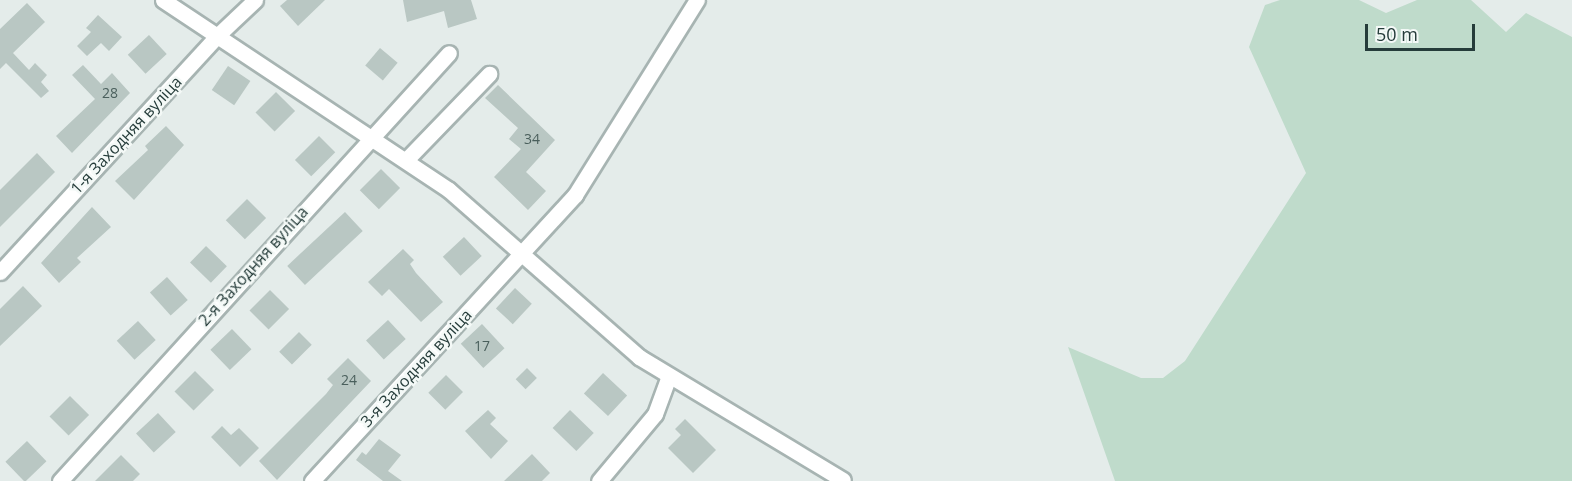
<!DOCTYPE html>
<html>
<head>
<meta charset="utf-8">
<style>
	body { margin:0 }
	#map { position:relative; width:1572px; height:481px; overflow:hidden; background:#e4ecea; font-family:"Open Sans",sans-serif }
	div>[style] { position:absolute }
	.green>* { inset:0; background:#bfdbcb }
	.building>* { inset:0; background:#b9c7c3; transform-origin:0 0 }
	.roads { filter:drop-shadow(2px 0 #a7b4b2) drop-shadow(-2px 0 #a7b4b2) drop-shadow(0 2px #a7b4b2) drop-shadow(0 -2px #a7b4b2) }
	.minor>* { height:15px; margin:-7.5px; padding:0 7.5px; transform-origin:7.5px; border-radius:7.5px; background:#fff }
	span { translate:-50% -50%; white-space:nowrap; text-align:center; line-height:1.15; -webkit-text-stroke:5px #f4f9f7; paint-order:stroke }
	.number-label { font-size:14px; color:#4a5f5c }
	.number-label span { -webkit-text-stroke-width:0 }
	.street-label { font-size:16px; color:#253c3a }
	.scale { position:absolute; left:1365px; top:24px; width:110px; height:27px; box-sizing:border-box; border:3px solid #253c3a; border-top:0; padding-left:8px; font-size:18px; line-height:21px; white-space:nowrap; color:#253c3a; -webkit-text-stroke:4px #f4f9f7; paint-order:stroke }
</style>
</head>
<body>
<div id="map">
	<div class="green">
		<i style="clip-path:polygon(1280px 0,1359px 0,1386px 13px,1417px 0,1471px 0,1506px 32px,1526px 13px,1572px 37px,1572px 481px,1115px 481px,1068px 347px,1141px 378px,1163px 378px,1185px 361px,1306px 173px,1249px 47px,1265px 5px)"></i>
	</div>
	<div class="building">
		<i style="clip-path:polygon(287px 0,325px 0,298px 26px,280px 6px)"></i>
		<i style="clip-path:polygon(403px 0,471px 0,477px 19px,448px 28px,444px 11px,407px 22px)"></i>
		<i style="clip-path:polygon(27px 3px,45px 22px,13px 53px,29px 70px,35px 63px,47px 75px,41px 82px,49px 91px,41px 98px,6px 63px,0 69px,0 29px)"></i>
		<i style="clip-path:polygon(98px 15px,122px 37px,109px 51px,101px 43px,87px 56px,77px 46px,91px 32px,86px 28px)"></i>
		<i style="left:149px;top:35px;width:26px;height:29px;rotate:47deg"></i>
		<i style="left:380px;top:48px;width:23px;height:23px;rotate:40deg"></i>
		<i style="clip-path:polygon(83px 65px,101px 84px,112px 73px,130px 93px,72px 153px,56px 136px,95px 99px,72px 75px)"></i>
		<i style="left:228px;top:66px;width:27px;height:29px;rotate:34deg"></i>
		<i style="clip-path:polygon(498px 85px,555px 140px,526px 172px,546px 191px,528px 210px,494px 177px,521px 149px,509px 139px,518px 128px,485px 98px)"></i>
		<i style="left:276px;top:92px;width:27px;height:29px;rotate:45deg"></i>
		<i style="clip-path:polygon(166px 126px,184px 145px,134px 200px,115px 181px,148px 150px,145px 146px)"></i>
		<i style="left:319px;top:136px;width:23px;height:34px;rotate:45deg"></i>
		<i style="clip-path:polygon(37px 153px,55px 172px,0 227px,0 190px)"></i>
		<i style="left:381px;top:169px;width:27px;height:30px;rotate:45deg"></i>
		<i style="left:247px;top:199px;width:27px;height:30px;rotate:45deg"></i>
		<i style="clip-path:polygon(92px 207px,111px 227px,77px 258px,81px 262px,59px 283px,41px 263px)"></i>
		<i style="left:345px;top:212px;width:26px;height:79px;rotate:47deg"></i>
		<i style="left:464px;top:237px;width:26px;height:29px;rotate:47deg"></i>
		<i style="left:206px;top:246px;width:29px;height:23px;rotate:44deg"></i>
		<i style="clip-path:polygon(403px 249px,414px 260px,410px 264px,416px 273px,443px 302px,421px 322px,389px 289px,382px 296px,368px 282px)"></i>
		<i style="left:167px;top:277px;width:31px;height:23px;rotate:48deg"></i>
		<i style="clip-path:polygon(23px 286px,42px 306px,0 346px,0 309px)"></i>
		<i style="left:515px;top:288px;width:23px;height:28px;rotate:43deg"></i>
		<i style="left:270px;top:290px;width:27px;height:29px;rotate:45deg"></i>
		<i style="left:388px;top:320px;width:26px;height:30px;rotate:47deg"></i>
		<i style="left:138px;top:321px;width:26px;height:29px;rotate:47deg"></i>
		<i style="left:482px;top:324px;width:33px;height:29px;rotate:47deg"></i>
		<i style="left:232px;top:329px;width:28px;height:30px;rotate:46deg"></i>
		<i style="left:299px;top:332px;width:18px;height:28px;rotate:45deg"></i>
		<i style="clip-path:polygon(348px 358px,371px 381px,277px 480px,259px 461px,326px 394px,333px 385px,327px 379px)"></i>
		<i style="left:527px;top:368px;width:14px;height:16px;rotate:45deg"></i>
		<i style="left:195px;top:371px;width:27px;height:29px;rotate:45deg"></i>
		<i style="left:603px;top:373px;width:33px;height:28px;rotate:43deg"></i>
		<i style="left:446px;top:375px;width:24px;height:25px;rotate:45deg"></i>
		<i style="left:70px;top:396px;width:27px;height:29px;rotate:45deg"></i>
		<i style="clip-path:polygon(488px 410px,496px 418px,490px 424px,508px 441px,491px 459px,465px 431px)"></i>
		<i style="left:570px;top:410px;width:33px;height:25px;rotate:44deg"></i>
		<i style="left:158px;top:413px;width:26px;height:30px;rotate:47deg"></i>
		<i style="clip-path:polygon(685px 419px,716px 450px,693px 473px,668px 448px,681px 435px,675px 429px)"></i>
		<i style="clip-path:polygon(222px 426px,231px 435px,239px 428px,259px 448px,240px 467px,211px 437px)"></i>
		<i style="clip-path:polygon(379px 439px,401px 455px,388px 471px,402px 481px,383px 481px,356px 460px,362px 452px,366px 455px)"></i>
		<i style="left:27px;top:441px;width:28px;height:30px;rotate:46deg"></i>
		<i style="clip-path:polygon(532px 454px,550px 473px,542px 481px,504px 481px)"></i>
		<i style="clip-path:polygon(121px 455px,140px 474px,133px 481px,95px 481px)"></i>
	</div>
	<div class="roads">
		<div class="minor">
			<i style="left:163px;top:0;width:343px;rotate:33.6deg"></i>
			<i style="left:449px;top:190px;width:253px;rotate:41.3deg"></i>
			<i style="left:639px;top:357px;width:238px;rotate:31.1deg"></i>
			<i style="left:406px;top:160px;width:120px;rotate:-46deg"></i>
			<i style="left:0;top:272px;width:322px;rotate:-47.4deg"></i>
			<i style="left:218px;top:35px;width:51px;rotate:-43.4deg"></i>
			<i style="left:60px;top:481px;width:578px;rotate:-47.73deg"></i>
			<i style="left:312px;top:481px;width:389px;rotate:-47.4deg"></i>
			<i style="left:575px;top:195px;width:230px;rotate:-58deg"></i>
			<i style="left:599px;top:481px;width:87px;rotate:-50.1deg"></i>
			<i style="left:655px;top:414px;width:40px;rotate:-69.8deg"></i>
		</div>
	</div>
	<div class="number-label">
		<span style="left:110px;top:93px">28</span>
		<span style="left:532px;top:139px">34</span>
		<span style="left:482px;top:346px">17</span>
		<span style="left:349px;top:380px">24</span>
	</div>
	<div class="street-label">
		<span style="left:126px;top:135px;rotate:-47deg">1-я Заходняя вуліца</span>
		<span style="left:253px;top:266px;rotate:-48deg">2-я Заходняя вуліца</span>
		<span style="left:416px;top:368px;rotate:-47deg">3-я Заходняя вуліца</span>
	</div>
	<div class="scale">50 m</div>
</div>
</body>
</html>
